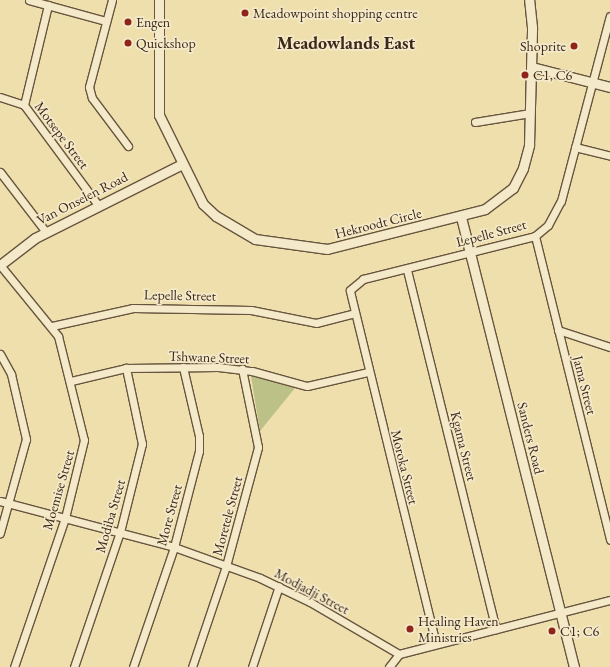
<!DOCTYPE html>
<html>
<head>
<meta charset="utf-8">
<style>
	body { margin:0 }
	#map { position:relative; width:610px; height:667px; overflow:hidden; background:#eedfac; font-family:"EB Garamond",serif }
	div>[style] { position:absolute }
	.green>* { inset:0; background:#bcc187 }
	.roads { filter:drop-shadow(1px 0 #68553f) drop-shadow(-1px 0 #68553f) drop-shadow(0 1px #68553f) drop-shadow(0 -1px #68553f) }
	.street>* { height:7px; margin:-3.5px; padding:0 3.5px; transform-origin:3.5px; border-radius:3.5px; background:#f4eac9 }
	.secondary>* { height:9px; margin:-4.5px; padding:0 4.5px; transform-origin:4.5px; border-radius:4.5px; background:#f4eac9 }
	.dots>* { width:11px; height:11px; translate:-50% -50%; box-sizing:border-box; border:2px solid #f4eac9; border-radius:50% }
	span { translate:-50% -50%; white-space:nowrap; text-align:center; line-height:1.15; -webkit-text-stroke:3.5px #f4eac9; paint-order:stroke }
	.poi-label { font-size:14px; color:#3b271b }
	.left { translate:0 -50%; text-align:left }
	.right { translate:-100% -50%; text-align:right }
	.street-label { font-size:14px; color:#3b271b }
	.district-label { font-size:18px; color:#3b271b; font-weight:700 }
</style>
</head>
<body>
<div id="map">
	<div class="green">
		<i style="clip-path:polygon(251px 376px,295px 388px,260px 431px)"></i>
	</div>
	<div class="roads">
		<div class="street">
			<i style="left:29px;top:0;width:80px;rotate:15.3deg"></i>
			<i style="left:112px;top:0;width:90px;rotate:104.8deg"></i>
			<i style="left:89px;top:87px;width:11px;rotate:75deg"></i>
			<i style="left:92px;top:98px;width:60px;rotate:53.1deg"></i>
			<i style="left:0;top:97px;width:25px;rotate:18deg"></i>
			<i style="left:24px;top:105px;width:124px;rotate:53.5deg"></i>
			<i style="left:24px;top:105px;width:103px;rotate:-76.5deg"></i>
			<i style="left:475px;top:122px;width:56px;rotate:-9.3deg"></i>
			<i style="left:575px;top:147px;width:36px;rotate:14deg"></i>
			<i style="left:0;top:172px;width:76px;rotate:52.5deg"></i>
			<i style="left:535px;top:236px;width:313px;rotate:76.1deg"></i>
			<i style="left:0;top:265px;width:92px;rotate:50.8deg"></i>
			<i style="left:58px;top:336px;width:107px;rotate:76deg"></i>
			<i style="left:84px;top:440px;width:80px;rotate:103.7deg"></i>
			<i style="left:65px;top:518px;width:157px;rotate:108.9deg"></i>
			<i style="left:407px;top:270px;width:370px;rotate:76.1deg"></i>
			<i style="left:52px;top:326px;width:83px;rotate:-12.5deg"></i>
			<i style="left:133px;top:308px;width:118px;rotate:1deg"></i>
			<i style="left:251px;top:310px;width:66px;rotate:11.3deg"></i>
			<i style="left:316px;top:323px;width:40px;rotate:-14.4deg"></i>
			<i style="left:558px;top:330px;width:55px;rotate:18.1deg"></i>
			<i style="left:0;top:354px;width:23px;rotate:61deg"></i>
			<i style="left:11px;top:374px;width:67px;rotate:77deg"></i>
			<i style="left:26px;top:439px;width:98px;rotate:105.5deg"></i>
			<i style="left:71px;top:381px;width:57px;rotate:-13.3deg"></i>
			<i style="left:126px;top:368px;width:92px;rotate:-0.6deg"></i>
			<i style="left:218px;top:367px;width:34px;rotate:7deg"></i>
			<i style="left:252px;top:371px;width:57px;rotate:15.3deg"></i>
			<i style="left:307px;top:386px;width:63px;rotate:-12.9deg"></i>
			<i style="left:0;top:501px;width:180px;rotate:14.8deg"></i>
			<i style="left:174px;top:547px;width:91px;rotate:19.8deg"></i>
			<i style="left:260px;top:578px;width:55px;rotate:25.6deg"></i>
			<i style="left:310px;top:602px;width:103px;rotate:30.3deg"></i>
			<i style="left:399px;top:654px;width:218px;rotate:-14.4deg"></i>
			<i style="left:436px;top:644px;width:364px;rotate:-103.7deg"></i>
			<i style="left:350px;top:290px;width:17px;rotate:-40deg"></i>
			<i style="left:363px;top:279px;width:177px;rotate:-14deg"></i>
			<i style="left:535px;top:236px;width:17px;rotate:-40deg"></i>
			<i style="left:548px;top:225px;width:27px;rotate:-62deg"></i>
			<i style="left:561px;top:201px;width:191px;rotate:-75.2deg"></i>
			<i style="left:74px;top:667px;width:143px;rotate:-71.2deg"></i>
			<i style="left:120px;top:532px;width:91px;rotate:-76deg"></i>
			<i style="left:142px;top:444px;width:78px;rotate:-101.9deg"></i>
			<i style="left:133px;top:667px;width:127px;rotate:-71.1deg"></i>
			<i style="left:174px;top:547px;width:99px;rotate:-75.4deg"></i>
			<i style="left:199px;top:451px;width:15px;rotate:-90deg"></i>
			<i style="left:199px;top:436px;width:71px;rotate:-103.1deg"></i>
			<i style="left:192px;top:667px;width:107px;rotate:-71.4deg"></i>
			<i style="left:226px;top:566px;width:123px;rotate:-74.9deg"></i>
			<i style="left:258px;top:447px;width:80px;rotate:-101.6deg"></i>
			<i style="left:252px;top:667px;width:85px;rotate:-71.6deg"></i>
			<i style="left:389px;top:667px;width:16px;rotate:-52deg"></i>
		</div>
		<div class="secondary">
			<i style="left:159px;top:0;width:115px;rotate:90deg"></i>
			<i style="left:159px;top:115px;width:99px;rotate:63.7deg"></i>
			<i style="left:203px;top:204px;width:18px;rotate:43deg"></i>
			<i style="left:216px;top:216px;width:45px;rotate:30.5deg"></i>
			<i style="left:255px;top:239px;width:73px;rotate:7.9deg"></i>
			<i style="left:327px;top:249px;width:163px;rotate:-14.2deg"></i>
			<i style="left:485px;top:209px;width:35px;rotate:-37deg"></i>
			<i style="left:513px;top:188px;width:22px;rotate:-63deg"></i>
			<i style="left:523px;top:168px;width:24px;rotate:-75deg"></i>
			<i style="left:529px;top:145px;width:118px;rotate:-88.5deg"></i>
			<i style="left:532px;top:27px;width:27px;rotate:-96deg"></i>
			<i style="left:532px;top:67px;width:81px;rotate:14.4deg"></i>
			<i style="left:461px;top:217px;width:464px;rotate:75.9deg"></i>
			<i style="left:0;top:265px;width:44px;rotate:-37.6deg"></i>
			<i style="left:35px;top:238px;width:165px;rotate:-26.7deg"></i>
		</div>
	</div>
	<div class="dots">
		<i style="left:245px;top:13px;background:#8f2418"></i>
		<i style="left:128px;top:22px;background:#8f2418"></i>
		<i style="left:128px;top:43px;background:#8f2418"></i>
		<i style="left:574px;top:46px;background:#8f2418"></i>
		<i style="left:525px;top:75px;background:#8f2418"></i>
		<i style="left:410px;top:629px;background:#8f2418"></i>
		<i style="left:552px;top:631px;background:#8f2418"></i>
	</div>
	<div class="poi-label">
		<span class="left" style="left:253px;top:13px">Meadowpoint shopping centre</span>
		<span class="left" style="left:136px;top:22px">Engen</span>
		<span class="left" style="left:136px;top:43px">Quickshop</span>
		<span class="right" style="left:566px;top:46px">Shoprite</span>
		<span class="left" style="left:533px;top:75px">C1, C6</span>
		<span class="left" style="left:418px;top:629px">Healing Haven<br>Ministries</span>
		<span class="left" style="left:560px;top:631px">C1; C6</span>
	</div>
	<div class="street-label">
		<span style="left:62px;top:135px;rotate:53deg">Motsepe Street</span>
		<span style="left:82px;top:198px;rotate:-27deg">Van Onselen Road</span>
		<span style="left:378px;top:223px;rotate:-14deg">Hekroodt Circle</span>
		<span style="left:491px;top:233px;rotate:-15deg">Lepelle Street</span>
		<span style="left:180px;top:295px;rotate:1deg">Lepelle Street</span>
		<span style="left:209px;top:357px;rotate:2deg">Tshwane Street</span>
		<span style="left:585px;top:385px;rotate:76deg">Jama Street</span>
		<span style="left:531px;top:438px;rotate:76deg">Sanders Road</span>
		<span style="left:464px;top:446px;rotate:76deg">Kgama Street</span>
		<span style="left:405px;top:467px;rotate:76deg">Moroka Street</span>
		<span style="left:58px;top:490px;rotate:-74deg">Moemise Street</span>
		<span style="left:169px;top:515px;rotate:-75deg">More Street</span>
		<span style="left:110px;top:516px;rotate:-74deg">Modiba Street</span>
		<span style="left:227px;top:516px;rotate:-75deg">Moretele Street</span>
		<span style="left:312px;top:591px;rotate:28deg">Modjadji Street</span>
	</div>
	<div class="district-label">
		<span style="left:346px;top:43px">Meadowlands East</span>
	</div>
</div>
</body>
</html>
